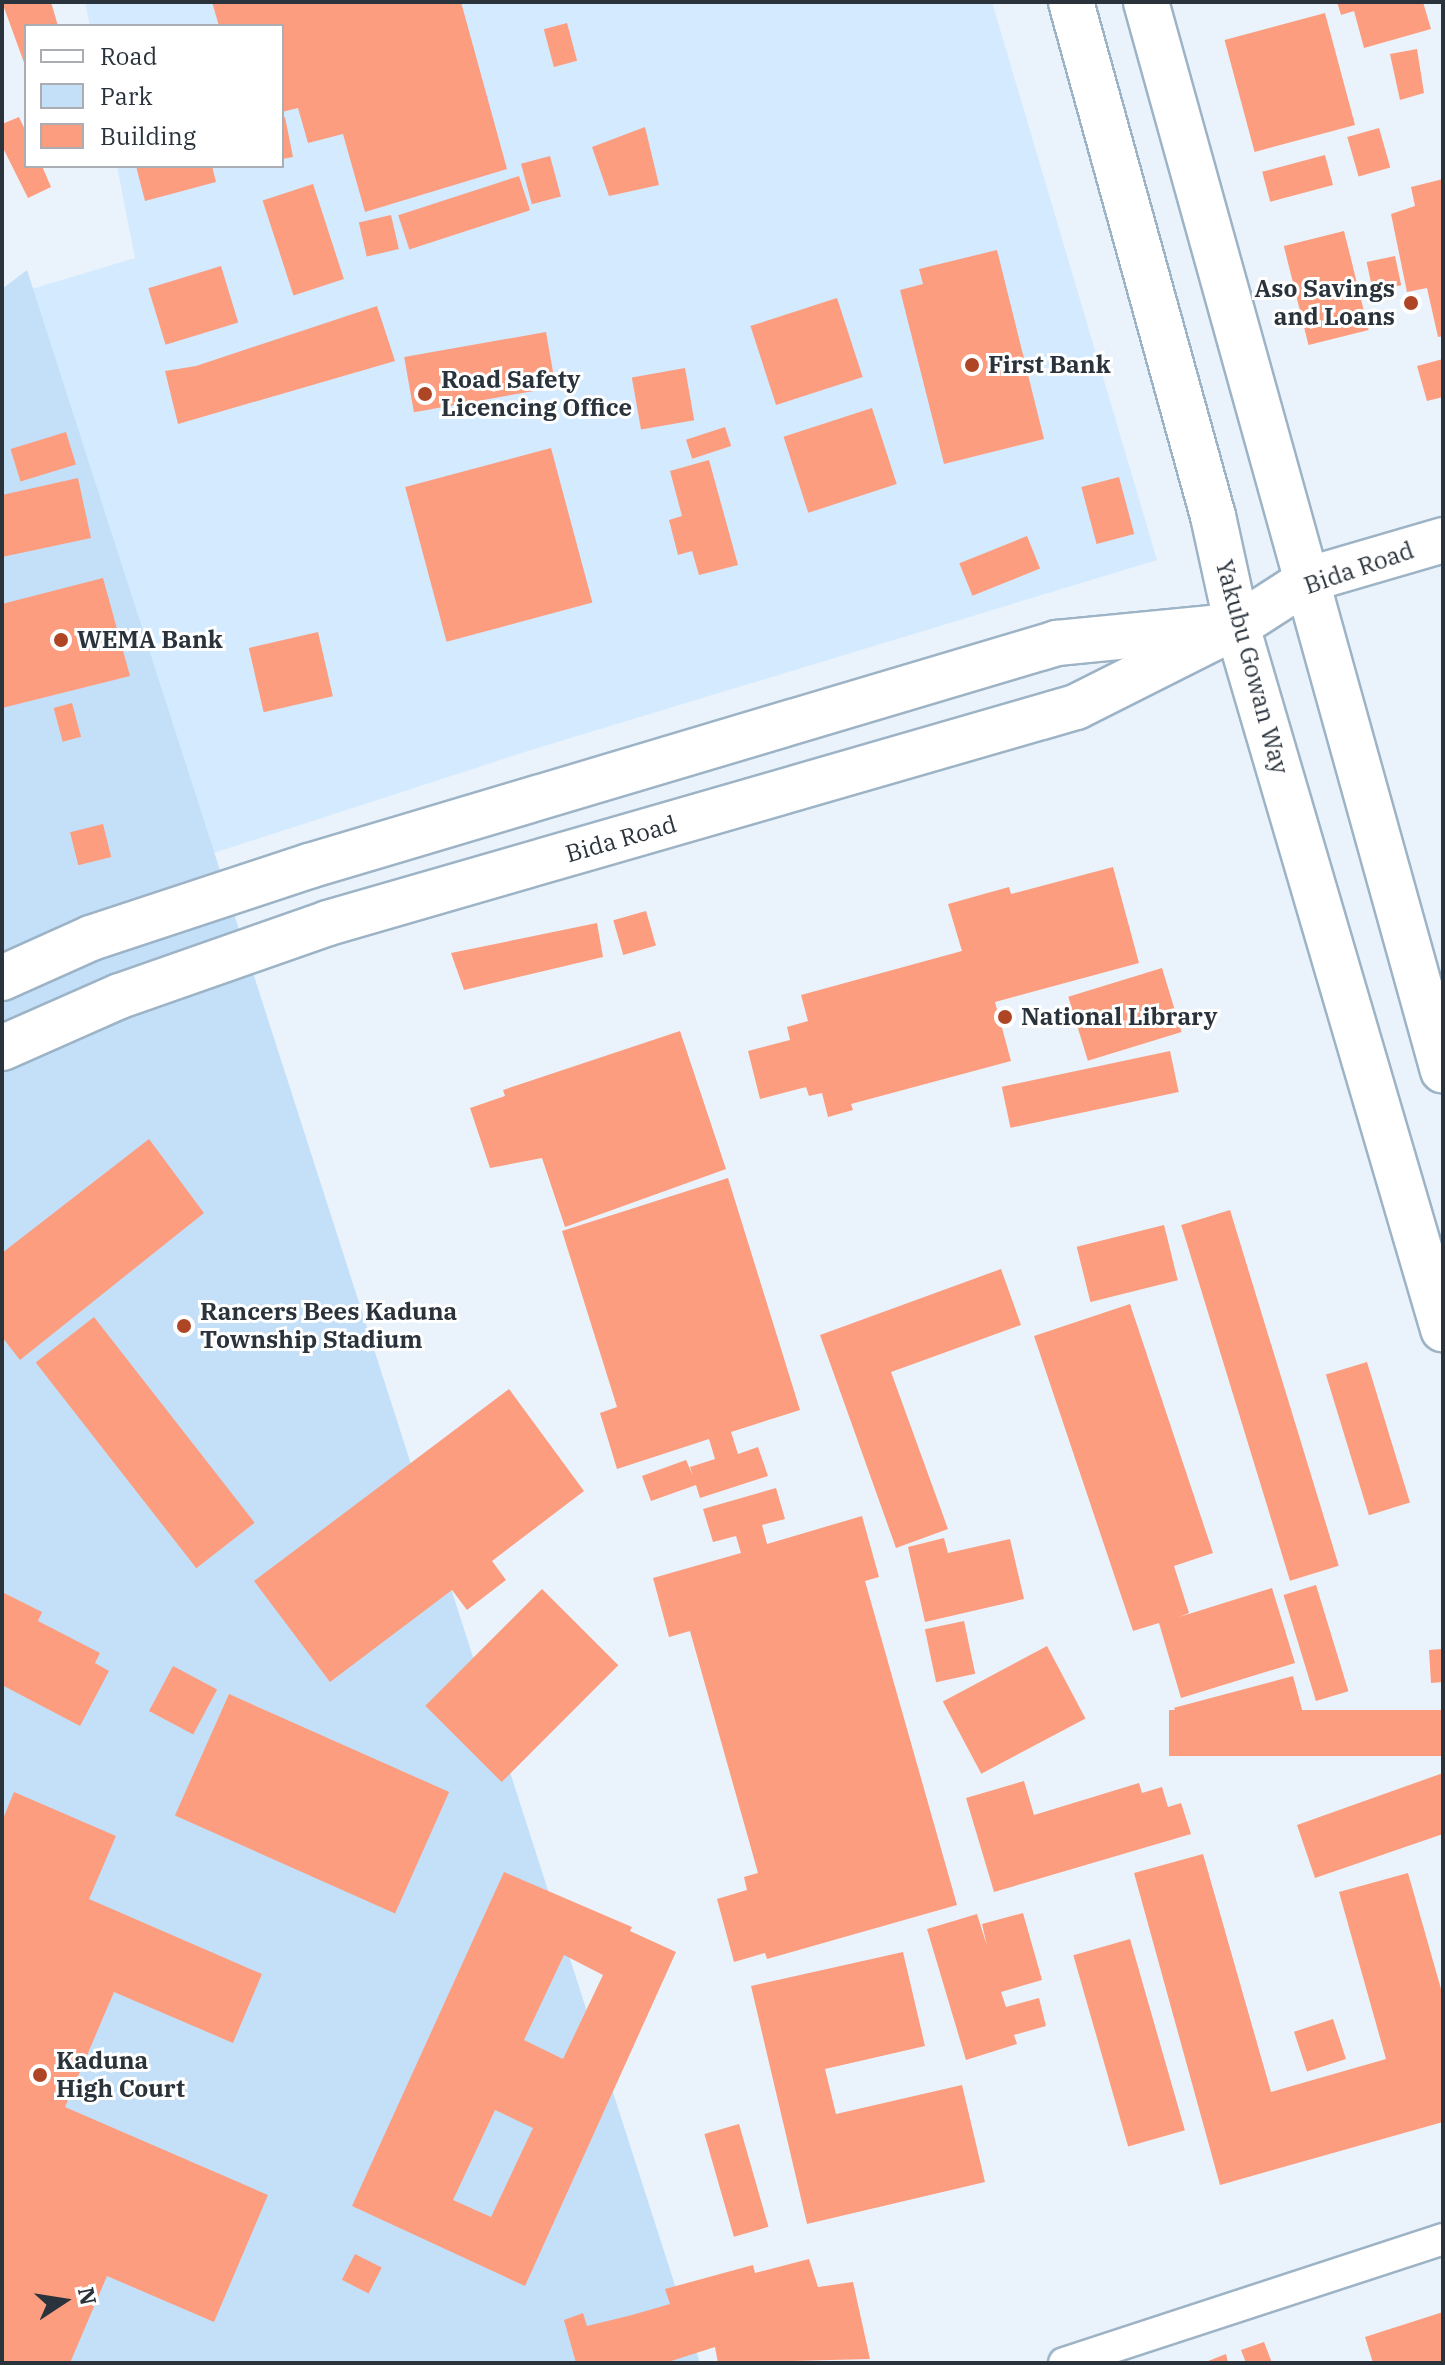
<!DOCTYPE html>
<html>
<head>
<meta charset="utf-8">
<style>
	body { margin:0 }
	#map { position:relative; width:1445px; height:2365px; overflow:hidden; background:#eaf3fb; font-family:"IBM Plex Serif",serif }
	div>[style] { position:absolute }
	.built>* { inset:0; background:#d3eaff }
	.green>* { inset:0; background:#c4e0f9 }
	.building>* { inset:0; background:#fc9d7f; transform-origin:0 0 }
	.roads { filter:drop-shadow(2px 0 #9db3c6) drop-shadow(-2px 0 #9db3c6) drop-shadow(0 2px #9db3c6) drop-shadow(0 -2px #9db3c6) }
	.lane>* { height:30px; margin:-15px; padding:0 15px; transform-origin:15px; border-radius:15px; background:#fff }
	.street>* { height:44px; margin:-22px; padding:0 22px; transform-origin:22px; border-radius:22px; background:#fff }
	.secondary>* { height:44px; margin:-22px; padding:0 22px; transform-origin:22px; border-radius:22px; background:#fff }
	.dots>* { width:22px; height:22px; translate:-50% -50%; box-sizing:border-box; border:4px solid #fff; border-radius:50% }
	span { translate:-50% -50%; white-space:nowrap; text-align:center; line-height:1.15; -webkit-text-stroke:6px #fff; paint-order:stroke }
	.poi-label { font-size:24px; color:#2a333b; font-weight:700 }
	.right { translate:-100% -50%; text-align:right }
	.left { translate:0 -50%; text-align:left }
	.street-label { font-size:24px; color:#2a333b }
	.frame { position:absolute; inset:0; border:4px solid #2a333b; pointer-events:none }
	.legend { position:absolute; left:24px; top:24px; width:260px; height:144px; box-sizing:border-box; background:#fff; border:2px solid #aaadb1; margin:0; padding:10px 14px; list-style:none; font-size:24px; color:#2a333b }
	.legend li { display:flex; align-items:center; gap:16px; height:40px }
	.legend b { width:40px; border:2px solid #aaadb1 }
	.north { position:absolute; left:24px; top:2261px; width:80px; height:80px; -webkit-text-stroke:6px #fff; paint-order:stroke; rotate:78deg; font-size:22px; font-weight:700; line-height:32px; text-align:center; color:#2a333b }
	.north::after { content:''; display:block; margin:auto; width:28px; height:36px; background:#2a333b; clip-path:polygon(50% 0,100% 100%,50% 72%,0 100%) }
</style>
</head>
<body>
<div id="map">
	<div class="built">
		<i style="clip-path:polygon(85px 2px,992px 2px,1157px 560px,531px 750px,35px 911px,2px 298px,135px 258px,117px 166px,282px 166px,282px 26px,90px 26px)"></i>
	</div>
	<div class="green">
		<i style="clip-path:polygon(27px 270px,700px 2363px,2px 2363px,2px 289px)"></i>
	</div>
	<div class="building">
		<i style="clip-path:polygon(2px 2px,51px 2px,58px 26px,26px 26px,26px 68px)"></i>
		<i style="clip-path:polygon(212px 2px,461px 2px,507px 169px,365px 212px,343px 134px,308px 143px,298px 108px,282px 112px,282px 26px,219px 26px)"></i>
		<i style="clip-path:polygon(1337px 2px,1423px 2px,1431px 29px,1364px 48px,1354px 11px,1341px 15px)"></i>
		<i style="left:1325px;top:13px;width:116px;height:104px;rotate:75deg"></i>
		<i style="left:567px;top:23px;width:39px;height:24px;rotate:75deg"></i>
		<i style="clip-path:polygon(1417px 49px,1424px 93px,1400px 100px,1390px 54px)"></i>
		<i style="clip-path:polygon(19px 117px,26px 132px,26px 166px,42px 166px,51px 187px,28px 198px,2px 146px,2px 124px)"></i>
		<i style="clip-path:polygon(285px 117px,293px 157px,282px 159px,282px 118px)"></i>
		<i style="clip-path:polygon(645px 127px,659px 185px,609px 196px,592px 147px)"></i>
		<i style="left:1379px;top:128px;width:41px;height:33px;rotate:74deg"></i>
		<i style="left:1325px;top:155px;width:31px;height:65px;rotate:75deg"></i>
		<i style="left:550px;top:156px;width:42px;height:30px;rotate:75deg"></i>
		<i style="clip-path:polygon(136px 166px,212px 166px,216px 182px,145px 201px)"></i>
		<i style="left:519px;top:176px;width:36px;height:127px;rotate:72deg"></i>
		<i style="clip-path:polygon(1443px 179px,1443px 336px,1438px 337px,1427px 288px,1407px 292px,1391px 214px,1415px 206px,1411px 187px)"></i>
		<i style="left:313px;top:184px;width:100px;height:53px;rotate:72deg"></i>
		<i style="left:391px;top:215px;width:35px;height:33px;rotate:77deg"></i>
		<i style="left:1344px;top:231px;width:102px;height:62px;rotate:76deg"></i>
		<i style="clip-path:polygon(997px 250px,1044px 439px,944px 464px,900px 290px,923px 284px,919px 269px)"></i>
		<i style="left:1395px;top:256px;width:30px;height:29px;rotate:78deg"></i>
		<i style="left:221px;top:266px;width:59px;height:76px;rotate:73deg"></i>
		<i style="left:837px;top:298px;width:83px;height:91px;rotate:72deg"></i>
		<i style="clip-path:polygon(377px 306px,395px 361px,178px 424px,165px 371px,196px 366px)"></i>
		<i style="left:546px;top:332px;width:56px;height:144px;rotate:80deg"></i>
		<i style="clip-path:polygon(1443px 359px,1443px 397px,1427px 401px,1417px 366px)"></i>
		<i style="left:685px;top:368px;width:53px;height:54px;rotate:80deg"></i>
		<i style="left:872px;top:408px;width:80px;height:93px;rotate:72deg"></i>
		<i style="left:725px;top:427px;width:20px;height:41px;rotate:72deg"></i>
		<i style="left:66px;top:432px;width:34px;height:58px;rotate:73deg"></i>
		<i style="left:551px;top:448px;width:160px;height:151px;rotate:75deg"></i>
		<i style="clip-path:polygon(709px 460px,738px 565px,699px 575px,692px 551px,678px 555px,669px 520px,682px 516px,670px 471px)"></i>
		<i style="left:1119px;top:477px;width:59px;height:39px;rotate:75deg"></i>
		<i style="clip-path:polygon(78px 478px,91px 538px,2px 557px,2px 495px)"></i>
		<i style="left:1027px;top:536px;width:35px;height:73px;rotate:68deg"></i>
		<i style="clip-path:polygon(103px 578px,130px 676px,2px 708px,2px 604px)"></i>
		<i style="left:318px;top:632px;width:66px;height:71px;rotate:77deg"></i>
		<i style="left:72px;top:703px;width:35px;height:19px;rotate:75deg"></i>
		<i style="left:103px;top:824px;width:34px;height:34px;rotate:76deg"></i>
		<i style="clip-path:polygon(1113px 867px,1139px 963px,995px 1002px,1011px 1061px,851px 1104px,853px 1110px,828px 1117px,822px 1093px,809px 1096px,806px 1087px,760px 1099px,748px 1051px,790px 1040px,787px 1027px,808px 1021px,801px 995px,962px 951px,948px 904px,1009px 887px,1011px 894px)"></i>
		<i style="left:646px;top:911px;width:36px;height:34px;rotate:74deg"></i>
		<i style="clip-path:polygon(597px 923px,603px 957px,464px 990px,451px 953px)"></i>
		<i style="left:1162px;top:968px;width:67px;height:98px;rotate:73deg"></i>
		<i style="clip-path:polygon(680px 1031px,726px 1169px,565px 1227px,542px 1158px,490px 1168px,470px 1108px,505px 1096px,503px 1090px)"></i>
		<i style="left:1170px;top:1051px;width:42px;height:172px;rotate:78deg"></i>
		<i style="clip-path:polygon(149px 1139px,204px 1213px,20px 1360px,2px 1337px,2px 1253px)"></i>
		<i style="clip-path:polygon(728px 1178px,800px 1410px,731px 1432px,738px 1454px,758px 1447px,768px 1476px,700px 1498px,696px 1485px,651px 1501px,642px 1476px,686px 1460px,693px 1476px,690px 1467px,715px 1459px,709px 1439px,617px 1469px,600px 1413px,617px 1407px,562px 1231px)"></i>
		<i style="left:1230px;top:1210px;width:372px;height:51px;rotate:73deg"></i>
		<i style="left:1164px;top:1225px;width:57px;height:90px;rotate:76deg"></i>
		<i style="clip-path:polygon(1001px 1269px,1021px 1325px,891px 1372px,948px 1529px,896px 1548px,820px 1335px)"></i>
		<i style="clip-path:polygon(1130px 1304px,1213px 1553px,1174px 1566px,1189px 1613px,1179px 1617px,1272px 1588px,1295px 1663px,1181px 1698px,1159px 1623px,1133px 1631px,1034px 1336px)"></i>
		<i style="left:94px;top:1317px;width:261px;height:74px;rotate:52deg"></i>
		<i style="left:1367px;top:1362px;width:147px;height:43px;rotate:73deg"></i>
		<i style="clip-path:polygon(509px 1389px,584px 1491px,492px 1561px,506px 1580px,467px 1610px,452px 1590px,330px 1682px,254px 1581px)"></i>
		<i style="clip-path:polygon(776px 1488px,785px 1519px,762px 1525px,767px 1544px,862px 1516px,879px 1577px,865px 1581px,957px 1905px,767px 1959px,765px 1953px,734px 1962px,717px 1899px,747px 1890px,744px 1877px,758px 1873px,690px 1631px,669px 1637px,653px 1578px,741px 1553px,736px 1536px,713px 1542px,703px 1509px)"></i>
		<i style="clip-path:polygon(944px 1538px,948px 1553px,1010px 1539px,1024px 1599px,925px 1622px,908px 1547px)"></i>
		<i style="left:1316px;top:1585px;width:111px;height:34px;rotate:73deg"></i>
		<i style="left:542px;top:1589px;width:108px;height:165px;rotate:45deg"></i>
		<i style="clip-path:polygon(2px 1592px,42px 1612px,38px 1621px,100px 1653px,95px 1663px,109px 1671px,80px 1726px,2px 1685px)"></i>
		<i style="left:964px;top:1621px;width:54px;height:40px;rotate:78deg"></i>
		<i style="left:1047px;top:1646px;width:82px;height:118px;rotate:62deg"></i>
		<i style="clip-path:polygon(1443px 1649px,1443px 1682px,1431px 1683px,1429px 1650px)"></i>
		<i style="left:173px;top:1666px;width:50px;height:51px;rotate:28deg"></i>
		<i style="left:1293px;top:1676px;width:46px;height:123px;rotate:75deg"></i>
		<i style="left:229px;top:1694px;width:241px;height:133px;rotate:24deg"></i>
		<i style="left:1443px;top:1710px;width:46px;height:274px;rotate:90deg"></i>
		<i style="clip-path:polygon(1443px 1773px,1443px 1834px,1315px 1878px,1297px 1825px)"></i>
		<i style="clip-path:polygon(1024px 1781px,1034px 1815px,1139px 1783px,1142px 1793px,1162px 1787px,1168px 1807px,1181px 1803px,1191px 1834px,994px 1892px,966px 1798px)"></i>
		<i style="clip-path:polygon(14px 1792px,116px 1836px,89px 1899px,262px 1974px,233px 2043px,114px 1992px,65px 2107px,268px 2195px,214px 2322px,107px 2276px,70px 2363px,2px 2363px,2px 1821px)"></i>
		<i style="clip-path:polygon(1203px 1854px,1271px 2092px,1386px 2059px,1339px 1892px,1408px 1873px,1443px 1996px,1443px 2122px,1220px 2185px,1134px 1873px)"></i>
		<i style="clip-path:polygon(evenodd,504px 1872px,632px 1927px,630px 1931px,676px 1952px,525px 2286px,352px 2206px,504px 1872px,564px 1955px,603px 1975px,563px 2059px,524px 2040px,564px 1955px,504px 1872px,495px 2110px,533px 2128px,491px 2217px,453px 2200px,495px 2110px)"></i>
		<i style="clip-path:polygon(1023px 1913px,1042px 1980px,1001px 1992px,1006px 2007px,1039px 1998px,1046px 2026px,1014px 2035px,1017px 2044px,966px 2060px,927px 1929px,977px 1914px,987px 1946px,982px 1924px)"></i>
		<i style="left:1130px;top:1939px;width:199px;height:59px;rotate:74deg"></i>
		<i style="clip-path:polygon(903px 1952px,925px 2046px,825px 2069px,836px 2114px,962px 2085px,985px 2182px,807px 2224px,751px 1986px)"></i>
		<i style="left:1333px;top:2019px;width:42px;height:41px;rotate:72deg"></i>
		<i style="left:739px;top:2124px;width:107px;height:36px;rotate:74deg"></i>
		<i style="left:355px;top:2254px;width:30px;height:29px;rotate:27deg"></i>
		<i style="clip-path:polygon(809px 2259px,818px 2287px,853px 2282px,870px 2359px,718px 2363px,715px 2347px,665px 2363px,576px 2363px,564px 2320px,583px 2313px,587px 2326px,632px 2315px,670px 2304px,665px 2289px,753px 2265px,755px 2273px)"></i>
		<i style="clip-path:polygon(1443px 2312px,1443px 2363px,1373px 2363px,1365px 2337px)"></i>
		<i style="clip-path:polygon(1264px 2342px,1272px 2363px,1246px 2363px,1241px 2350px)"></i>
		<i style="clip-path:polygon(1226px 2354px,1228px 2363px,1203px 2363px)"></i>
	</div>
	<div class="roads">
		<div class="lane">
			<i style="left:1064px;top:2363px;width:399px;rotate:-18.1deg"></i>
		</div>
		<div class="street">
			<i style="left:1310px;top:579px;width:139px;rotate:-16.3deg"></i>
		</div>
		<div class="secondary">
			<i style="left:1071px;top:2px;width:533px;rotate:74.56deg"></i>
			<i style="left:1213px;top:516px;width:113px;rotate:77.7deg"></i>
			<i style="left:1237px;top:626px;width:733px;rotate:73.67deg"></i>
			<i style="left:1146px;top:2px;width:1109px;rotate:74.47deg"></i>
			<i style="left:2px;top:978px;width:98px;rotate:-24.2deg"></i>
			<i style="left:91px;top:938px;width:230px;rotate:-18.3deg"></i>
			<i style="left:309px;top:866px;width:781px;rotate:-16.6deg"></i>
			<i style="left:1057px;top:643px;width:155px;rotate:-5.6deg"></i>
			<i style="left:2px;top:1048px;width:129px;rotate:-23.8deg"></i>
			<i style="left:120px;top:996px;width:220px;rotate:-19.3deg"></i>
			<i style="left:328px;top:923px;width:779px;rotate:-16.11deg"></i>
			<i style="left:1076px;top:707px;width:180px;rotate:-26.7deg"></i>
			<i style="left:1237px;top:626px;width:87px;rotate:-32.8deg"></i>
		</div>
	</div>
	<div class="dots">
		<i style="left:1411px;top:303px;background:#ae4625"></i>
		<i style="left:972px;top:365px;background:#ae4625"></i>
		<i style="left:425px;top:394px;background:#ae4625"></i>
		<i style="left:61px;top:640px;background:#ae4625"></i>
		<i style="left:1005px;top:1017px;background:#ae4625"></i>
		<i style="left:184px;top:1326px;background:#ae4625"></i>
		<i style="left:40px;top:2075px;background:#ae4625"></i>
	</div>
	<div class="poi-label">
		<span class="right" style="left:1395px;top:303px">Aso Savings<br>and Loans</span>
		<span class="left" style="left:988px;top:365px">First Bank</span>
		<span class="left" style="left:441px;top:394px">Road Safety<br>Licencing Office</span>
		<span class="left" style="left:77px;top:640px">WEMA Bank</span>
		<span class="left" style="left:1021px;top:1017px">National Library</span>
		<span class="left" style="left:200px;top:1326px">Rancers Bees Kaduna<br>Township Stadium</span>
		<span class="left" style="left:56px;top:2075px">Kaduna<br>High Court</span>
	</div>
	<div class="street-label">
		<span style="left:1359px;top:568px;rotate:-19deg">Bida Road</span>
		<span style="left:1252px;top:667px;rotate:75deg">Yakubu Gowan Way</span>
		<span style="left:621px;top:839px;rotate:-16deg">Bida Road</span>
	</div>
	<div class="frame"></div>
	<ul class="legend">
	<li><b style="height:10px;background:#fff"></b>Road</li>
	<li><b style="height:22px;background:#c4e0f9"></b>Park</li>
	<li><b style="height:22px;background:#fc9d7f"></b>Building</li>
	</ul>
	<div class="north">N</div>
</div>
</body>
</html>
